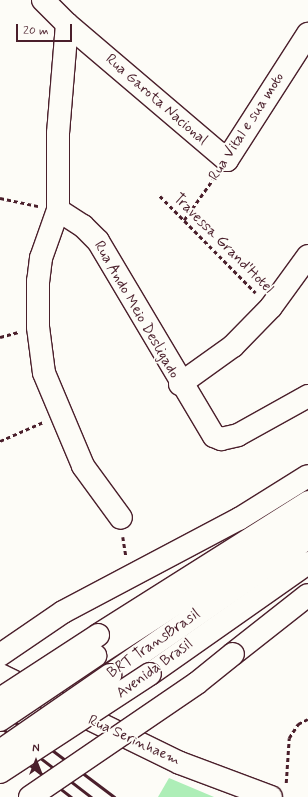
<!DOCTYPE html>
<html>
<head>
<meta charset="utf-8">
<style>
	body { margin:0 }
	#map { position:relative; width:308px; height:797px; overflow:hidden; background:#fdfcf7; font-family:Mynerve,sans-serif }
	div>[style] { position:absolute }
	.green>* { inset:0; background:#adeeb7 }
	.path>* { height:2.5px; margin-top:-1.25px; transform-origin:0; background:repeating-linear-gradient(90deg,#4a1f2b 0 4px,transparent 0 7px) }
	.roads { filter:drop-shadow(1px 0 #4a1f2b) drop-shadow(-1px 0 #4a1f2b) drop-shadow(0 1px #4a1f2b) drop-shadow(0 -1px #4a1f2b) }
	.minor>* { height:22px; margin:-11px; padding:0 11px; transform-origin:11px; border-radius:11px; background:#fdfcf7 }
	.major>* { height:22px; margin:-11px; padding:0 11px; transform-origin:11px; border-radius:11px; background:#fdfcf7 }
	.highway>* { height:22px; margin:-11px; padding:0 11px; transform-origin:11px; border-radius:11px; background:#fdfcf7 }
	.rail>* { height:3px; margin:-1.5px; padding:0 1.5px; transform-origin:1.5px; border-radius:1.5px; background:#4a1f2b }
	.bridges { filter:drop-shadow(1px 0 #4a1f2b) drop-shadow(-1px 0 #4a1f2b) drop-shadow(0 1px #4a1f2b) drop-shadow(0 -1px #4a1f2b) }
	.minor-bridge>* { height:22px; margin:-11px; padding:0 11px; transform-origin:11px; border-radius:11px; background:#fdfcf7 }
	.major-bridge>* { height:22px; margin:-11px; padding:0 11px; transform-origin:11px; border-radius:11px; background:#fdfcf7 }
	.highway-bridge>* { height:22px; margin:-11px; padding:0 11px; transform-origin:11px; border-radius:11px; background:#fdfcf7 }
	span { translate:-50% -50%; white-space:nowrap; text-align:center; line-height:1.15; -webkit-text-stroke:3.5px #fdfcf7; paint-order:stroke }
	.street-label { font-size:15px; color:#4a1f2b }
	.north { position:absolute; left:16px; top:741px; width:40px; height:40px; -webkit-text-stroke:3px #fdfcf7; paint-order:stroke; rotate:0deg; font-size:11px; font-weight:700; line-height:16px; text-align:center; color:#4a1f2b }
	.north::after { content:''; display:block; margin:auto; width:14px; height:18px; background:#4a1f2b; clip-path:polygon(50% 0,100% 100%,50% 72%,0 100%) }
	.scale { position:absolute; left:16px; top:24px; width:56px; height:18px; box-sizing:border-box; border:2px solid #4a1f2b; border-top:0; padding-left:5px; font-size:12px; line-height:14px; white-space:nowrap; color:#4a1f2b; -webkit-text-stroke:3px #fdfcf7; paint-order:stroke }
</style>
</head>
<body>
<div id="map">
	<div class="green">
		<i style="clip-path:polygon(169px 778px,214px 797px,158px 797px)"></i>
	</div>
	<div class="path">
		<i style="left:160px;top:196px;width:136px;rotate:45.3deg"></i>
		<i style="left:0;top:198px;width:39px;rotate:12deg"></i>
		<i style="left:184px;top:220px;width:55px;rotate:-54.6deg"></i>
		<i style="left:0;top:337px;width:20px;rotate:-15deg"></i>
		<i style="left:0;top:441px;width:47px;rotate:-23.8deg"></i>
		<i style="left:123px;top:537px;width:19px;rotate:81deg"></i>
		<i style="left:286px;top:783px;width:45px;rotate:-86.2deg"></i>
		<i style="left:289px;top:738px;width:17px;rotate:-57deg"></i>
		<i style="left:298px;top:724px;width:11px;rotate:-27deg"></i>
	</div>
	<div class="roads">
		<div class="minor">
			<i style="left:43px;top:0;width:34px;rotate:45deg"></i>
			<i style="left:67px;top:24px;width:109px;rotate:94.7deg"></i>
			<i style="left:58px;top:133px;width:77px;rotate:90deg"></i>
			<i style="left:58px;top:210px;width:30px;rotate:33deg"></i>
			<i style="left:83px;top:226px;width:21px;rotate:45deg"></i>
			<i style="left:98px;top:241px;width:227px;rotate:59.3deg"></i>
			<i style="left:214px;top:436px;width:8px;rotate:23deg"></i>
			<i style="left:221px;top:439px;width:17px;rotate:-13deg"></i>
			<i style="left:238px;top:435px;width:80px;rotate:-29.1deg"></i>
			<i style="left:67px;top:24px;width:210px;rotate:40.4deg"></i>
			<i style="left:227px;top:160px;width:150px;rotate:-57.3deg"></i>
			<i style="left:58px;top:210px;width:51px;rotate:109.5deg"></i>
			<i style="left:41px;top:258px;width:23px;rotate:97deg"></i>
			<i style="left:38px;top:281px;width:46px;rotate:90deg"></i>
			<i style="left:38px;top:327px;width:46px;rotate:82.6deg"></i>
			<i style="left:44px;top:373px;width:101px;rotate:67.2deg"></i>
			<i style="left:83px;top:466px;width:64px;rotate:53.8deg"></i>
			<i style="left:180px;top:384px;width:65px;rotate:-35.6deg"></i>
			<i style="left:233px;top:346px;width:54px;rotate:-45.7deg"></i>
			<i style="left:271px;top:307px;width:63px;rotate:-54deg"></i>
			<i style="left:95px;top:656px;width:254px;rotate:-32.9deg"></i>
			<i style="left:0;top:675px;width:200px;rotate:26.1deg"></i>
			<i style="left:180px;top:763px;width:97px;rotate:20.5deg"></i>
			<i style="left:110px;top:675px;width:241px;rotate:-34.7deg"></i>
		</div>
		<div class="major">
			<i style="left:233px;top:654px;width:95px;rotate:-38.2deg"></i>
			<i style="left:0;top:655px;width:76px;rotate:-34.3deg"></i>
			<i style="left:63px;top:612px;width:199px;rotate:-27.9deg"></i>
			<i style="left:239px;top:519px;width:81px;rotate:-31.9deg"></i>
		</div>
		<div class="highway">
			<i style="left:98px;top:635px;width:249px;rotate:-32.3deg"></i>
			<i style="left:150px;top:674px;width:193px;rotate:-35.1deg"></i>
		</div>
	</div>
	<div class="rail">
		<i style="left:0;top:711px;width:143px;rotate:37deg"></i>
		<i style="left:0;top:727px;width:115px;rotate:37.6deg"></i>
		<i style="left:0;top:742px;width:90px;rotate:37.8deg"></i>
	</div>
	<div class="bridges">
		<div class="minor-bridge">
			<i style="left:0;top:720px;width:115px;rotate:-34deg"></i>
			<i style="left:0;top:751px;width:134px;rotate:-34.6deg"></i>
		</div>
		<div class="major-bridge">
			<i style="left:30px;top:797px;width:202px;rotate:-34.3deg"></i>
			<i style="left:197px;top:683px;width:46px;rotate:-38.9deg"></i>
		</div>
		<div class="highway-bridge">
			<i style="left:0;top:699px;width:117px;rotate:-33.1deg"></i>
			<i style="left:0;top:772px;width:179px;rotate:-33.2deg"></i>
		</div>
	</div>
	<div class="street-label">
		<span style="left:156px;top:100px;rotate:41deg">Rua Garota Nacional</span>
		<span style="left:247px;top:127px;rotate:-57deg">Rua Vital e sua moto</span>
		<span style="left:223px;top:244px;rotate:45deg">Travessa Grand'Hotel</span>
		<span style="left:136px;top:310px;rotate:60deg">Rua Ando Meio Desligado</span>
		<span style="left:154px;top:644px;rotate:-35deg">BRT TransBrasil</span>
		<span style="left:155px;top:669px;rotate:-36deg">Avenida Brasil</span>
		<span style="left:134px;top:741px;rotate:25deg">Rua Serinhaem</span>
	</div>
	<div class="north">N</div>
	<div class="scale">20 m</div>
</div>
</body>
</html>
